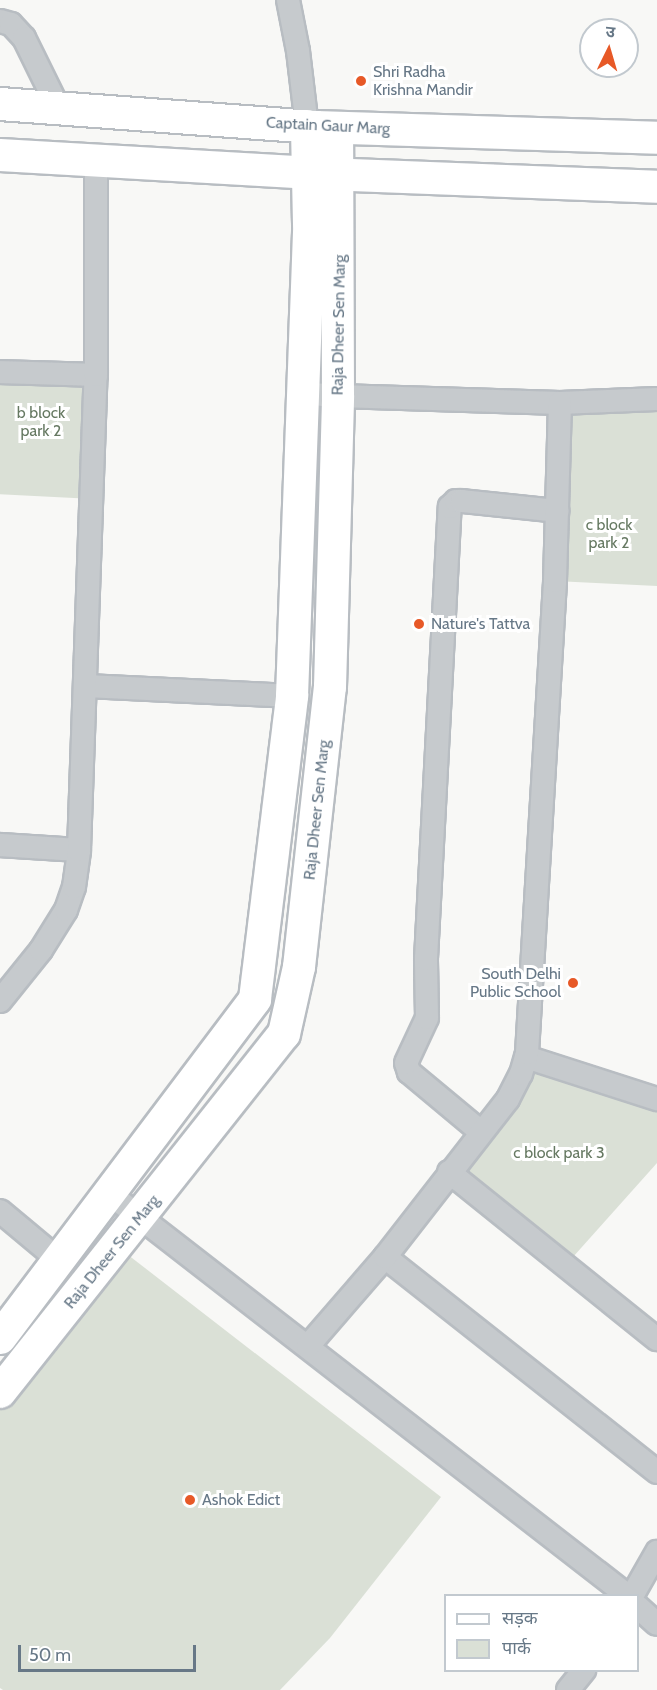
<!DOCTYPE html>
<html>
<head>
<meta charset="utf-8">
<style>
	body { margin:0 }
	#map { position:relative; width:657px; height:1690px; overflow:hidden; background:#f8f8f6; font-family:Cabin,"Noto Sans Devanagari",sans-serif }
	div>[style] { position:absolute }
	.green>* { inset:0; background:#dae0d6; transform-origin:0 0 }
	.roads { filter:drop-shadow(2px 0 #b8bdc2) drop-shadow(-2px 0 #b8bdc2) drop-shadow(0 2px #b8bdc2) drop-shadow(0 -2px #b8bdc2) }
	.street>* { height:22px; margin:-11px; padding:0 11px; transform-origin:11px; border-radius:11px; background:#c6cacd }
	.secondary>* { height:32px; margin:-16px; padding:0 16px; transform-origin:16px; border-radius:16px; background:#fff }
	.dots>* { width:16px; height:16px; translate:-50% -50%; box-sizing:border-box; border:3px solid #fff; border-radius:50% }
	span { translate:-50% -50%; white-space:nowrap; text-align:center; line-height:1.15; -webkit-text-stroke:6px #fff; paint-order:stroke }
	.poi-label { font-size:16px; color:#677887 }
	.left { translate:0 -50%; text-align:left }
	.right { translate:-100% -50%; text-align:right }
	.street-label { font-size:16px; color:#677887 }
	.park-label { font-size:16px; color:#667962 }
	.legend { position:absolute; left:444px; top:1594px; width:195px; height:78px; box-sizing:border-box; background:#fff; border:2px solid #c2c9cf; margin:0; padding:8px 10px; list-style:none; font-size:18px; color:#677887 }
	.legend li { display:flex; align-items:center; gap:12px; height:30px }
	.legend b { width:30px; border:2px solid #c2c9cf }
	.north { position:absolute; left:579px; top:18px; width:60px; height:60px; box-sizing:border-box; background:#fff; border:2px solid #c2c9cf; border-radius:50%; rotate:5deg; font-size:16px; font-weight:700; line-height:24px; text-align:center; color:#677887 }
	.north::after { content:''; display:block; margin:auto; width:21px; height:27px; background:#e75927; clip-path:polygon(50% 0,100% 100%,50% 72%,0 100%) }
	.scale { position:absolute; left:18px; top:1645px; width:178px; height:27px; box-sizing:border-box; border:3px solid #677887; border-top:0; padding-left:8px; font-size:18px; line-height:21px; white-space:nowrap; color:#677887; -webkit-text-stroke:4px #fff; paint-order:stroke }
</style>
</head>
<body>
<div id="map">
	<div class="green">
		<i style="left:0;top:378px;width:85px;height:116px;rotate:3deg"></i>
		<i style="clip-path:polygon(657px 410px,657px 586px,555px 581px,572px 413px)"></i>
		<i style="clip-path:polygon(524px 1065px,657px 1099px,657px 1163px,573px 1257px,449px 1172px)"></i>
		<i style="clip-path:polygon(123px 1251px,441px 1497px,330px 1638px,280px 1690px,3px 1690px,0 1688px,0 1407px)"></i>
	</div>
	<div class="roads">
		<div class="street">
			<i style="left:288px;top:0;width:52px;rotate:78.9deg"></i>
			<i style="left:298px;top:51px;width:76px;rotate:83.2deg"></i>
			<i style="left:0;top:21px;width:11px;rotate:15deg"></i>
			<i style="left:11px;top:24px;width:19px;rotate:47deg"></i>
			<i style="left:24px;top:38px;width:77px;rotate:63.8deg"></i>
			<i style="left:0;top:372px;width:96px;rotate:1.8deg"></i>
			<i style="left:301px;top:393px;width:37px;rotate:5deg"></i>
			<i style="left:338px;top:396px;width:222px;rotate:1.8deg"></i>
			<i style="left:560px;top:403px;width:97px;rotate:-2.4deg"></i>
			<i style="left:87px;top:686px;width:205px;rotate:2.8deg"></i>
			<i style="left:0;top:845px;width:79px;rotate:3.6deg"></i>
			<i style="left:0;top:1001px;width:65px;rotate:-51.2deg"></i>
			<i style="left:41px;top:950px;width:47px;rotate:-58deg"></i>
			<i style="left:66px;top:910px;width:24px;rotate:-71deg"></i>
			<i style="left:74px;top:887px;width:37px;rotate:-82deg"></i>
			<i style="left:79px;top:850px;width:475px;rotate:-88deg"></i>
			<i style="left:96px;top:375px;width:213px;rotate:-90deg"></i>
			<i style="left:526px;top:1057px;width:138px;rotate:17.8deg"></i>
			<i style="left:481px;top:1132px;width:94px;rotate:-140.2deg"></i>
			<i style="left:409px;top:1072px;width:9px;rotate:-108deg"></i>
			<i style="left:406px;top:1063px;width:50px;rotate:-65deg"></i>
			<i style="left:427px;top:1018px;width:59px;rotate:-91deg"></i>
			<i style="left:426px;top:959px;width:453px;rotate:-87deg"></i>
			<i style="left:450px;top:507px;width:8px;rotate:-45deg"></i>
			<i style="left:456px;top:501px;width:6px"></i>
			<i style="left:462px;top:501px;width:96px;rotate:6deg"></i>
			<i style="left:449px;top:1172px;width:267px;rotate:38.8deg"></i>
			<i style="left:110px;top:1194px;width:656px;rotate:37.81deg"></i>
			<i style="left:0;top:1211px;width:78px;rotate:39.8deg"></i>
			<i style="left:385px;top:1257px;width:347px;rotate:38.3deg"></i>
			<i style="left:308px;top:1346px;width:118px;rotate:-49.1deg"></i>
			<i style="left:385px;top:1257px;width:200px;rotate:-52.1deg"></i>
			<i style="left:508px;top:1099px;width:28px;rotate:-63deg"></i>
			<i style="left:521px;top:1074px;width:22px;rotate:-74deg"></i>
			<i style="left:527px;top:1053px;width:473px;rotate:-86.6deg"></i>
			<i style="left:555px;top:581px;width:178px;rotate:-88.4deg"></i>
			<i style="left:632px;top:1596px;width:51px;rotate:-60.4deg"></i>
			<i style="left:638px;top:1607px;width:25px;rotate:42deg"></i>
			<i style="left:568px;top:1690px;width:26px;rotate:-51deg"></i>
		</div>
		<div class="secondary">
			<i style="left:0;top:104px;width:317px;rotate:4.2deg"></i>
			<i style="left:316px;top:127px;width:341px;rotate:1.8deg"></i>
			<i style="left:0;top:155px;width:326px;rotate:3.3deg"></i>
			<i style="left:325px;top:174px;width:332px;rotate:2.2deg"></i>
			<i style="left:0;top:1338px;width:424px;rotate:-53deg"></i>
			<i style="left:255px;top:999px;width:305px;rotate:-83deg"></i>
			<i style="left:292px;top:696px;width:472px;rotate:-87.9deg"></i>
			<i style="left:309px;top:224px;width:98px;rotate:-91.2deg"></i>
			<i style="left:0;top:1392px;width:457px;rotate:-51.6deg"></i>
			<i style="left:284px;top:1034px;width:69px;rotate:-77.4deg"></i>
			<i style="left:299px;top:967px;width:282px;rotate:-83.7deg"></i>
			<i style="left:330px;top:687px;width:291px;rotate:-88.4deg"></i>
			<i style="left:338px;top:396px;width:268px;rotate:-90.2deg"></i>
		</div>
	</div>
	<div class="dots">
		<i style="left:361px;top:81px;background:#e75927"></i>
		<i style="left:419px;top:624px;background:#e75927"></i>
		<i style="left:573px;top:983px;background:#e75927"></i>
		<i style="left:190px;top:1500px;background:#e75927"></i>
	</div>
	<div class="poi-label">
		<span class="left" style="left:373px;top:81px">Shri Radha<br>Krishna Mandir</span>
		<span class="left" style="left:431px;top:624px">Nature's Tattva</span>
		<span class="right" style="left:561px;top:983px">South Delhi<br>Public School</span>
		<span class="left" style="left:202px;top:1500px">Ashok Edict</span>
	</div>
	<div class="street-label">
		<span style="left:328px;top:126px;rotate:3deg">Captain Gaur Marg</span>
		<span style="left:339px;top:325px;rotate:-89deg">Raja Dheer Sen Marg</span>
		<span style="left:317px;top:810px;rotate:-84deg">Raja Dheer Sen Marg</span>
		<span style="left:112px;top:1252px;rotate:-51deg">Raja Dheer Sen Marg</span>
	</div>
	<div class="park-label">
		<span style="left:41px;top:422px">b block<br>park 2</span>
		<span style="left:609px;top:534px">c block<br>park 2</span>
		<span style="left:559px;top:1153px">c block park 3</span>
	</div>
	<ul class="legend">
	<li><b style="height:8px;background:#fff"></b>सड़क</li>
	<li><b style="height:16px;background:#dae0d6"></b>पार्क</li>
	</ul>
	<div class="north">उ</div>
	<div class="scale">50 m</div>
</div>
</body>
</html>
